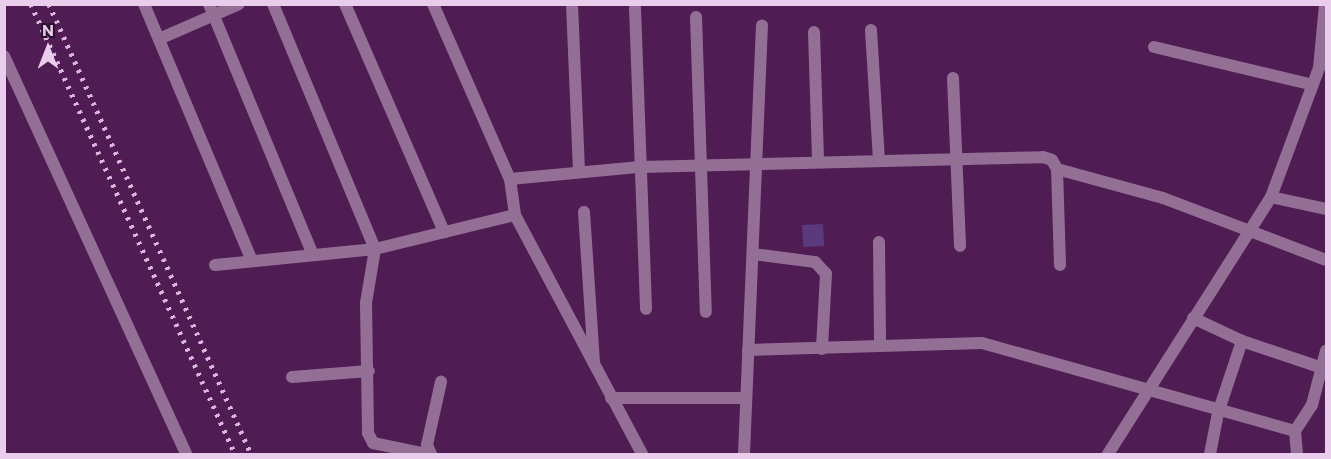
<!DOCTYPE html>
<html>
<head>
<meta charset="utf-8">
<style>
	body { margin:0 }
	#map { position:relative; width:1331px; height:459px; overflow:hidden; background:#4f1c54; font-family:Commissioner,sans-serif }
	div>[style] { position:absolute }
	.building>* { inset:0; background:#5a3a7c; transform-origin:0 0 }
	.minor>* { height:12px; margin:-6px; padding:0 6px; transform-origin:6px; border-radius:6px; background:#936f96 }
	.tertiary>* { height:12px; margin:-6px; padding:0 6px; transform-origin:6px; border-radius:6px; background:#936f96 }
	.rail>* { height:4.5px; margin-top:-2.25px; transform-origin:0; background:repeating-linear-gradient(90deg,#d8b7db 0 3px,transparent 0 9px) }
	span { translate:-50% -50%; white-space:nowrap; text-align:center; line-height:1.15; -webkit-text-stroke:4.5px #29122b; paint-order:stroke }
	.frame { position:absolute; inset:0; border:6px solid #eacced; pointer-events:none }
	.north { position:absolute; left:18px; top:18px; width:60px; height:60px; -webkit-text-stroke:4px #29122b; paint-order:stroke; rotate:0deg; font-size:16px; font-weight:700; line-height:24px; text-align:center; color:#eacced }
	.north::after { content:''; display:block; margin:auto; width:21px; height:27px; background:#eacced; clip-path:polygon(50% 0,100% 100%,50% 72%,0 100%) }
</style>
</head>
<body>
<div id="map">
	<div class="building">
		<i style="left:823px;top:224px;width:22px;height:21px;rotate:87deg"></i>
	</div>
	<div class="minor">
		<i style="left:144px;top:4px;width:279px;rotate:67.2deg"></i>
		<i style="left:209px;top:4px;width:272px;rotate:67.5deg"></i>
		<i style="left:273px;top:4px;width:265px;rotate:67.4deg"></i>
		<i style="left:375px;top:249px;width:55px;rotate:99.5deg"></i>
		<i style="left:366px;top:303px;width:130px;rotate:89.1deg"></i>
		<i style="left:368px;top:433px;width:11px;rotate:63deg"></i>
		<i style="left:373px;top:443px;width:54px;rotate:11.7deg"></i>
		<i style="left:345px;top:4px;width:249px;rotate:66.5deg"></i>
		<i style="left:572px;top:4px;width:166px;rotate:87.6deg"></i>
		<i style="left:635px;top:8px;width:301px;rotate:87.9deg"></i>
		<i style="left:696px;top:17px;width:295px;rotate:88.1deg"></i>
		<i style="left:871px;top:30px;width:131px;rotate:86.5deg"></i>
		<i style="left:814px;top:32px;width:130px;rotate:88.2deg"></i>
		<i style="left:159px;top:39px;width:87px;rotate:-23.6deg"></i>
		<i style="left:1154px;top:47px;width:163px;rotate:13.4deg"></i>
		<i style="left:4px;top:56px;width:438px;rotate:65.4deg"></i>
		<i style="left:953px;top:78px;width:168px;rotate:87.6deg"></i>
		<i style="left:1057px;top:169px;width:110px;rotate:15.3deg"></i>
		<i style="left:1163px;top:198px;width:174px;rotate:20.8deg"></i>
		<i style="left:510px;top:179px;width:131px;rotate:-5.3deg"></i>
		<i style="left:640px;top:167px;width:403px;rotate:-1.4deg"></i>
		<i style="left:1043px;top:157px;width:9px;rotate:18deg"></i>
		<i style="left:1052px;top:160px;width:10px;rotate:61deg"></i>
		<i style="left:1057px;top:169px;width:96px;rotate:88.2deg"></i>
		<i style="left:1271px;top:197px;width:56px;rotate:12.3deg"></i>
		<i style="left:584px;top:212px;width:152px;rotate:86.2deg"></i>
		<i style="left:879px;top:242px;width:104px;rotate:89.4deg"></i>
		<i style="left:753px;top:254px;width:63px;rotate:7.4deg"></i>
		<i style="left:815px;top:262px;width:16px;rotate:47deg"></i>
		<i style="left:826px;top:274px;width:75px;rotate:93.1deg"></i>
		<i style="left:215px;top:265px;width:161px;rotate:-5.7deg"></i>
		<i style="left:375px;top:249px;width:144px;rotate:-13.7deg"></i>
		<i style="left:1193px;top:318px;width:54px;rotate:25.1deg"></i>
		<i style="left:1242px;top:341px;width:84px;rotate:18.6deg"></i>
		<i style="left:748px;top:350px;width:234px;rotate:-1.7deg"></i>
		<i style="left:982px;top:343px;width:325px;rotate:15.7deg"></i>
		<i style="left:292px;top:377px;width:77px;rotate:-4.5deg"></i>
		<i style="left:611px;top:398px;width:135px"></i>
		<i style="left:431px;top:454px;width:10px;rotate:-114deg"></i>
		<i style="left:427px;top:445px;width:65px;rotate:-77.5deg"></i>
		<i style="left:744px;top:454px;width:429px;rotate:-87.6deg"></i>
		<i style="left:1210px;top:454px;width:42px;rotate:-79deg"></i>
		<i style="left:1218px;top:413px;width:76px;rotate:-71.6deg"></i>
		<i style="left:1297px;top:454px;width:23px;rotate:-95deg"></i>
		<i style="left:1295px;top:431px;width:31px;rotate:-57deg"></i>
		<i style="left:1312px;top:405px;width:56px;rotate:-75.5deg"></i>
	</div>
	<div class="tertiary">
		<i style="left:433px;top:4px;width:191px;rotate:66.3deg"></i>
		<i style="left:510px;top:179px;width:36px;rotate:82deg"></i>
		<i style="left:515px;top:215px;width:271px;rotate:62deg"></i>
		<i style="left:1108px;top:454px;width:304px;rotate:-57.6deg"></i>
		<i style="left:1271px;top:197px;width:138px;rotate:-69.6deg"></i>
		<i style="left:1319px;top:68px;width:64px;rotate:-84.6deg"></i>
	</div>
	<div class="rail">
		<i style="left:31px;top:4px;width:494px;rotate:65.6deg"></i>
		<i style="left:49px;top:4px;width:493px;rotate:65.8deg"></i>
	</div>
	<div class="frame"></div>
	<div class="north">N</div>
</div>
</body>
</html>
